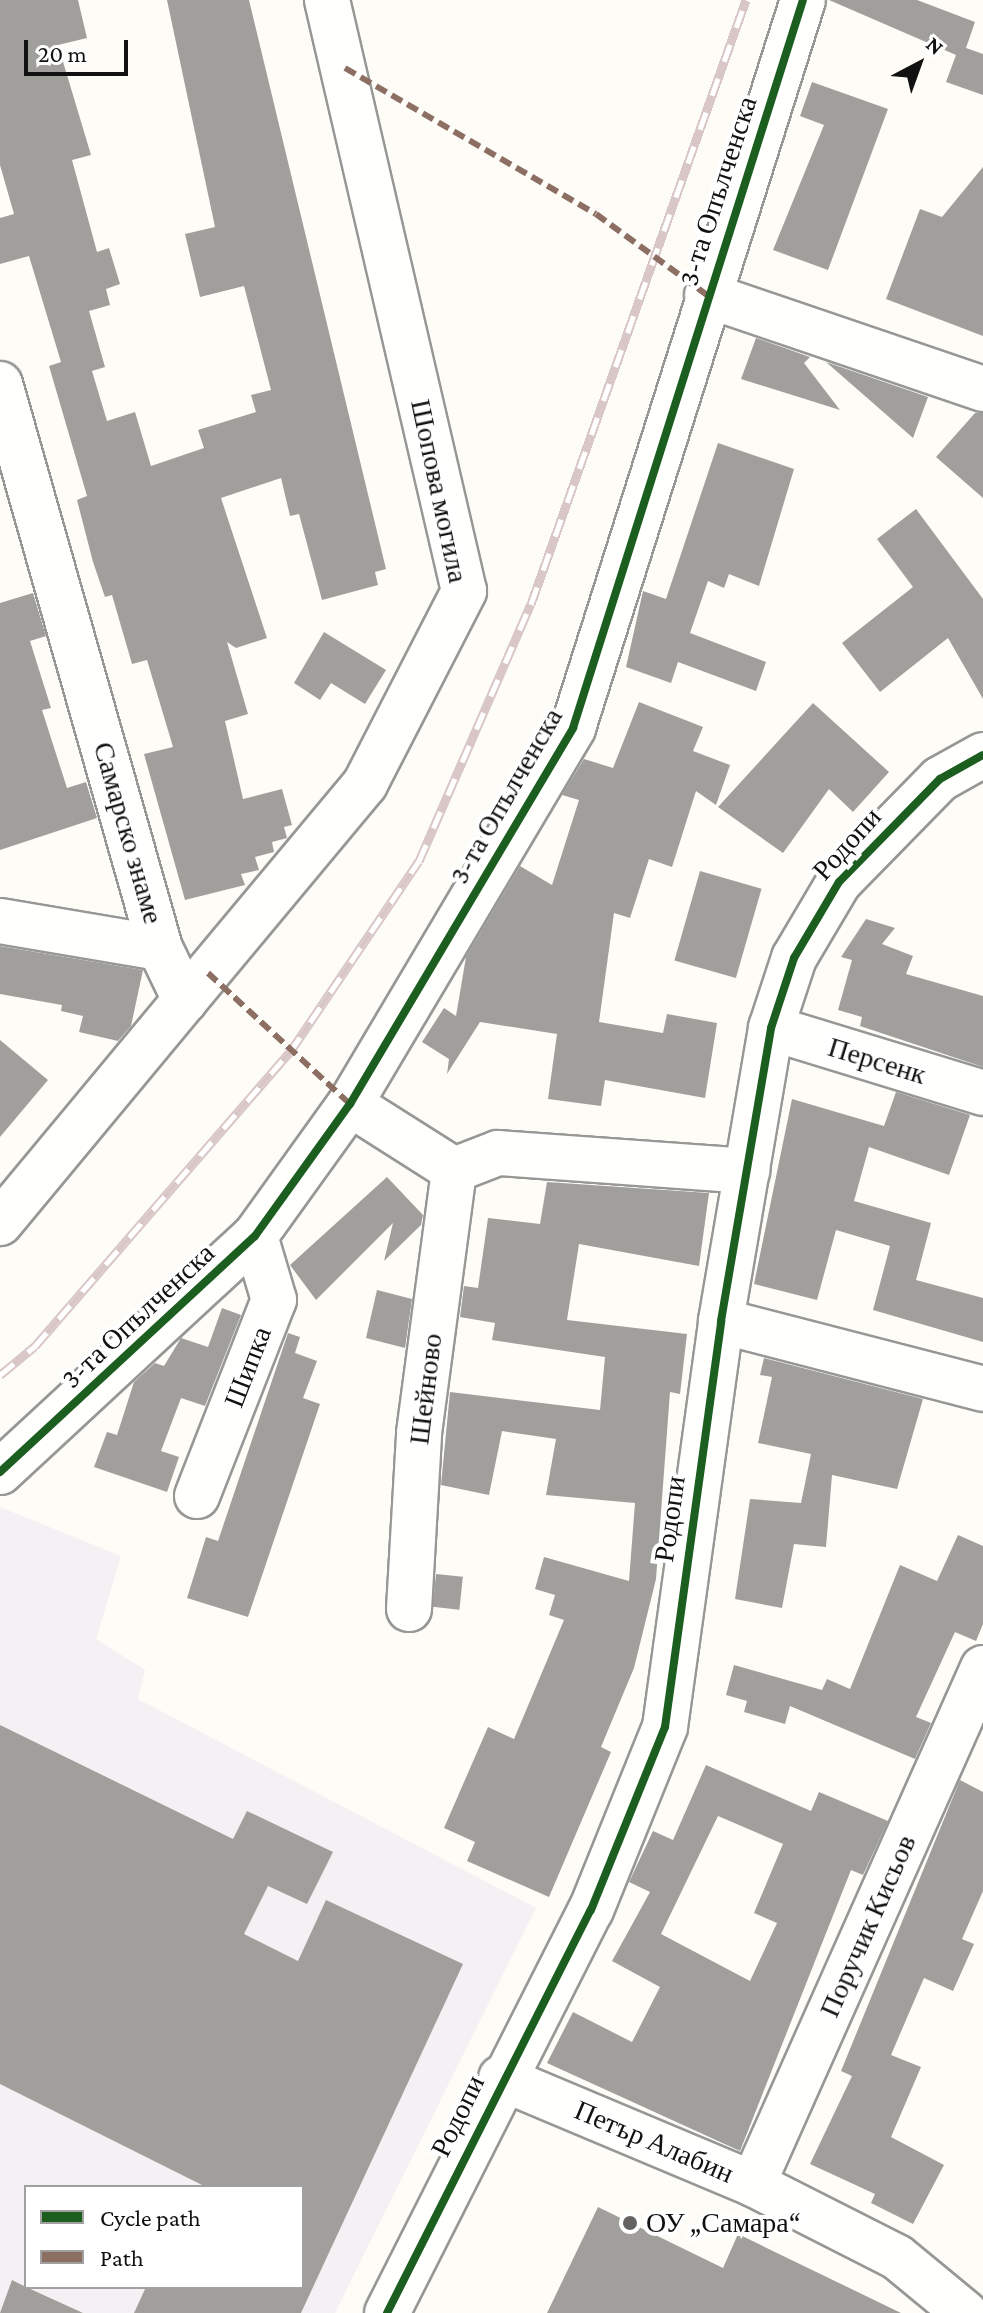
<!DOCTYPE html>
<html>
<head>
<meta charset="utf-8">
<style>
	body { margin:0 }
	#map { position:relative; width:983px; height:2313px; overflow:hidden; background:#fdfcf7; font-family:"Crimson Pro",serif }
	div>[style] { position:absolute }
	.industrial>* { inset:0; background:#f5f0f3 }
	.building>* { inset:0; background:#a19f9c; transform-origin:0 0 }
	.roads { filter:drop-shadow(2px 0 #979795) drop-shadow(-2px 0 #979795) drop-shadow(0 2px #979795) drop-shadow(0 -2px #979795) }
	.minor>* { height:44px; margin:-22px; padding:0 22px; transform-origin:22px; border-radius:22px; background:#fffffe }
	.rail>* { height:9px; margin-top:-4.5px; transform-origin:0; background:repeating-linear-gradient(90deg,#fff 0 18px,#d9c6c7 0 36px); box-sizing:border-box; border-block:2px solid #d9c6c7 }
	.quiet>* { height:6px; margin-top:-3px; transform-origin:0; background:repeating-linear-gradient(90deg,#8d6e63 0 12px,transparent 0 18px) }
	.cycleway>* { height:8px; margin:-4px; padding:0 4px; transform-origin:4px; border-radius:4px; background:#1b5e20 }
	.dots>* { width:22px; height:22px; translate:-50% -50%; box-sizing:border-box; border:4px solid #fff; border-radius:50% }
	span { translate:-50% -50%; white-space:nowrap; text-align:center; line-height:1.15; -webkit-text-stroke:8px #fff; paint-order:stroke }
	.street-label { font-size:28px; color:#111 }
	.poi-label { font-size:28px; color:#111 }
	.left { translate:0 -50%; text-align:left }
	.legend { position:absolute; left:24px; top:2185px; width:280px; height:104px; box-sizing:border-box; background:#fff; border:2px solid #a0a0a0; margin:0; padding:10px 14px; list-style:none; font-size:24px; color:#111 }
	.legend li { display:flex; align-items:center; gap:16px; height:40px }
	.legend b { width:40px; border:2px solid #a0a0a0 }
	.north { position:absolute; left:879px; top:24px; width:80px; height:80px; -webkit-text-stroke:6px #fff; paint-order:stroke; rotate:41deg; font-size:22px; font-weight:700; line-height:32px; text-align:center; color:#111 }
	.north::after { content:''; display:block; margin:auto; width:28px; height:36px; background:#111; clip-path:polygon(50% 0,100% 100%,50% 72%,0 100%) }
	.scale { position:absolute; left:24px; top:40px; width:104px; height:36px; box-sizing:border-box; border:4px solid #111; border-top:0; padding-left:10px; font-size:24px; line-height:28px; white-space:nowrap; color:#111; -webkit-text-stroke:6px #fff; paint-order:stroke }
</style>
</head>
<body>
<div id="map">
	<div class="industrial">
		<i style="clip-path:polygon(evenodd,0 1507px,121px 1556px,96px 1639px,145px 1670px,138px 1699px,536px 1908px,335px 2313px,0 2313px,0 1507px,26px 2187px,302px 2187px,302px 2287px,26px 2287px,26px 2187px)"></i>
	</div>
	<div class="building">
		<i style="clip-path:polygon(0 0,78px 0,87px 38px,58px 45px,91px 155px,72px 160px,97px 252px,109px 248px,120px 284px,106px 289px,110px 305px,89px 311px,105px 367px,92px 371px,107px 421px,135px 412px,151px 466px,204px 448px,198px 430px,256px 412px,251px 395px,271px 390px,244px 286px,200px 297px,185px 234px,215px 227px,167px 0,249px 0,386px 569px,375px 572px,378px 585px,322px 600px,299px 514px,290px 516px,281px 478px,221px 498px,267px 638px,236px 648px,227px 642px,248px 714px,225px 721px,243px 799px,282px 789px,292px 825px,284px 827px,287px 838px,272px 842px,274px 852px,255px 857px,259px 870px,241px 874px,245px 885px,185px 900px,144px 754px,173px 747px,147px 660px,132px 664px,112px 595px,105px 597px,93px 562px,77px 500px,87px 496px,49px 366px,61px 362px,29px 256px,0 264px,0 218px,14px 214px,0 165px)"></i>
		<i style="clip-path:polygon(829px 0,917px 0,975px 22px,966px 48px,983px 54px,983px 95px,946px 82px,956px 55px)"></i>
		<i style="clip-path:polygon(812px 82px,888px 109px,828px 270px,773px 250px,824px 125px,800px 116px)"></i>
		<i style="clip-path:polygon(983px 167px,983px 336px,886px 299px,920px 209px,942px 217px)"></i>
		<i style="clip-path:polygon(756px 338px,810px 357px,804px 363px,840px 410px,741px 379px)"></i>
		<i style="clip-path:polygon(826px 362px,928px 397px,913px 438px)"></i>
		<i style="clip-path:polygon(975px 413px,983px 413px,983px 498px,936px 457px)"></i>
		<i style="clip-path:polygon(718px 443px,794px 469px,759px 586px,729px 574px,724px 588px,708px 581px,690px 633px,766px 662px,756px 691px,678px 662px,671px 683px,626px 667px,643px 591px,666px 599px)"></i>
		<i style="clip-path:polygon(916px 509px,983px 599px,983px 699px,948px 638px,880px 692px,842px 643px,913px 587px,877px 539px)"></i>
		<i style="clip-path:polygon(33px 593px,46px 636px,30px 641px,51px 708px,42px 710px,67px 788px,86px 782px,97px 818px,0 850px,0 603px)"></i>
		<i style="clip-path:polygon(324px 632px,386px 670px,365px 704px,331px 683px,320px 700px,294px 683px)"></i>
		<i style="clip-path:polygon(639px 702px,703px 727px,693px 751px,730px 765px,716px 805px,696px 791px,672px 867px,649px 859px,630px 918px,614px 913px,599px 1022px,663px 1033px,667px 1014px,717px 1023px,705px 1098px,605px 1080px,601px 1106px,548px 1099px,557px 1034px,480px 1022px,447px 1074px,449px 1059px,422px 1042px,444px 1008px,456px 1016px,466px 957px,520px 866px,552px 885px,579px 800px,562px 795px,584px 759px,613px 768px)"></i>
		<i style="clip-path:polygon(813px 703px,889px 772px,853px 812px,829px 789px,783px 853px,718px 807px)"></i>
		<i style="left:700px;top:871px;width:64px;height:93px;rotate:16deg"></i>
		<i style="clip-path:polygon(866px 919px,895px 928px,882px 944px,913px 956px,906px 974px,983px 996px,983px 1067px,860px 1026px,862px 1017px,838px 1010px,852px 960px,841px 957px)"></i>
		<i style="clip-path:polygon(0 946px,143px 970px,131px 1026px,118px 1041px,79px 1032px,83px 1016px,61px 1011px,62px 1005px,0 994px)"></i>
		<i style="clip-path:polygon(0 1040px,48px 1080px,0 1137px)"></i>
		<i style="clip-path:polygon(896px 1092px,970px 1115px,949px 1175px,869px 1147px,854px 1201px,931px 1223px,916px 1280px,983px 1298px,983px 1342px,873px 1310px,890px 1246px,836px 1230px,817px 1300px,754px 1284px,792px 1099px,884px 1126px)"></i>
		<i style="clip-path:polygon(387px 1177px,423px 1215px,421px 1225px,384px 1261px,393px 1223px,316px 1300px,290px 1265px)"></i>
		<i style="clip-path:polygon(547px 1182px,709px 1193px,699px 1266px,579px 1244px,567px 1320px,687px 1334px,680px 1394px,670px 1392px,656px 1579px,634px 1668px,601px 1747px,611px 1752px,549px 1897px,467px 1861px,475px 1842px,444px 1828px,488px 1727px,514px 1739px,564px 1620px,549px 1615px,555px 1595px,535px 1589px,544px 1557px,629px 1581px,635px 1503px,546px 1495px,556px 1439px,502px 1431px,489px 1495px,441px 1485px,450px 1392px,600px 1410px,605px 1357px,492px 1340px,495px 1323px,460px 1317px,464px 1286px,478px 1288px,488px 1218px,540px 1224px)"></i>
		<i style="clip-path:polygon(377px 1290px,412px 1299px,405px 1348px,366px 1338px)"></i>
		<i style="clip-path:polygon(222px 1308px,241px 1315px,205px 1406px,181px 1398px,161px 1451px,179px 1457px,167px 1492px,94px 1467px,107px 1432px,117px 1435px,134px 1382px,155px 1363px,164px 1366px,181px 1338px,208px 1347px)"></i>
		<i style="clip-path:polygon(288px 1333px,300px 1337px,295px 1353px,317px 1361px,303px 1398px,320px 1404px,248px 1617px,187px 1598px,206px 1537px,218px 1541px)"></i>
		<i style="clip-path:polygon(764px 1358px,923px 1399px,897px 1489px,832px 1475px,826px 1547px,794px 1544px,782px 1608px,735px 1599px,750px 1499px,801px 1503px,811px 1454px,758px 1443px,772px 1377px,760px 1375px)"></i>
		<i style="clip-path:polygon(958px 1535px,983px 1546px,983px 1624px,976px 1641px,955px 1632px,916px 1717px,931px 1723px,915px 1759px,790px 1706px,785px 1724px,744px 1712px,747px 1701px,726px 1695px,734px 1665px,822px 1690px,827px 1679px,850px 1689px,900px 1565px,937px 1581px)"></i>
		<i style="left:436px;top:1574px;width:27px;height:33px;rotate:6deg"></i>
		<i style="clip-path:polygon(0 1725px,233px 1839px,247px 1811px,333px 1852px,307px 1904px,268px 1886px,244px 1934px,298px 1961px,326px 1900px,463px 1964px,301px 2313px,134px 2313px,146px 2287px,302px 2287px,302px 2187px,206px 2187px,0 2084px)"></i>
		<i style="clip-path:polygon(evenodd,706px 1765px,811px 1811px,819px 1792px,888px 1821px,863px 1875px,851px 1870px,740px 2151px,547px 2063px,573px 2012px,632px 2042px,660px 1987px,612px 1961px,650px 1892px,629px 1882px,653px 1831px,673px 1840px,706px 1765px,718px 1816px,783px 1844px,754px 1913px,777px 1923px,750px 1981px,661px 1934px,718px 1816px)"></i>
		<i style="clip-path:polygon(960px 1780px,983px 1792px,983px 1891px,962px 1939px,974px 1944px,953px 1991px,924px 1978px,891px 2055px,921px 2067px,891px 2137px,944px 2165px,913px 2224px,871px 2203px,875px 2194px,810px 2164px,852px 2076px,841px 2071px)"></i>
		<i style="clip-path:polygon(598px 2207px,723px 2268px,738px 2234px,901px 2313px,547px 2313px)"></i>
		<i style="clip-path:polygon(12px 2280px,26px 2287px,83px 2313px,0 2313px)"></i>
	</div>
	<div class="roads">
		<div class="minor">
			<i style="left:707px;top:295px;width:292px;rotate:18.8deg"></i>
			<i style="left:0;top:384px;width:586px;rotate:74.16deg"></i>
			<i style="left:160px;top:948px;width:58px;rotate:64.3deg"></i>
			<i style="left:185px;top:1000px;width:290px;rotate:129.7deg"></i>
			<i style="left:0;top:921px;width:162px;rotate:9.6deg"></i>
			<i style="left:185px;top:1000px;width:281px;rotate:-50.2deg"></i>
			<i style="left:365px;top:784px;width:217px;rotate:-62.8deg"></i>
			<i style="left:464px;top:591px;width:607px;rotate:-103.05deg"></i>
			<i style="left:771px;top:1028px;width:222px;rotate:17deg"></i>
			<i style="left:350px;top:1104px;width:123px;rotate:32.4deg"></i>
			<i style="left:454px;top:1170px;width:47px;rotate:-21.1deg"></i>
			<i style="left:498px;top:1153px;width:250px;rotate:4.1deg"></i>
			<i style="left:721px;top:1321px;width:271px;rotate:14.5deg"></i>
			<i style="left:0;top:1472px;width:347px;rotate:-42.8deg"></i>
			<i style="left:255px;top:1236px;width:163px;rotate:-54.3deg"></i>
			<i style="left:350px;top:1104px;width:437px;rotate:-59.3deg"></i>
			<i style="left:573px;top:728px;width:763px;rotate:-72.47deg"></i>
			<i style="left:197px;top:1496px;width:211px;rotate:-68.6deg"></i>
			<i style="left:274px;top:1300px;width:67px;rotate:-106.5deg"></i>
			<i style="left:409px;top:1609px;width:176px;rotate:-86.7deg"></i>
			<i style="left:419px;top:1433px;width:265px;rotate:-82.4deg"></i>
			<i style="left:501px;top:2078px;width:273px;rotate:22.8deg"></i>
			<i style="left:753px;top:2184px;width:161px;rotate:26.9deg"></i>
			<i style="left:897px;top:2257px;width:88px;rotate:39.5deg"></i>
			<i style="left:753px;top:2184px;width:565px;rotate:-65.98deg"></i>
			<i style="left:387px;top:2313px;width:452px;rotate:-63.2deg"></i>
			<i style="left:591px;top:1910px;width:197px;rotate:-68deg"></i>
			<i style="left:665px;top:1727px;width:410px;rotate:-82.1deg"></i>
			<i style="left:721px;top:1321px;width:297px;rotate:-80.3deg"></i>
			<i style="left:771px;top:1028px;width:74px;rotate:-71.8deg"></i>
			<i style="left:794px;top:958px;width:88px;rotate:-59.4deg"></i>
			<i style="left:839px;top:882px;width:144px;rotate:-45.6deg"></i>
			<i style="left:940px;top:779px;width:49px;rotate:-29.2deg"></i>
		</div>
	</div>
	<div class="rail">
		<i style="left:0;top:1375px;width:45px;rotate:-39.6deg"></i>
		<i style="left:35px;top:1346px;width:389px;rotate:-49.1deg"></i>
		<i style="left:290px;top:1052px;width:230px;rotate:-56deg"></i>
		<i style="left:419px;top:861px;width:280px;rotate:-66.5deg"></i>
		<i style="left:531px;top:604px;width:641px;rotate:-70.41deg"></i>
	</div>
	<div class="quiet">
		<i style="left:345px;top:68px;width:290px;rotate:30.2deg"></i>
		<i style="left:596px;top:214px;width:137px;rotate:36.1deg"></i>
		<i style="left:208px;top:973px;width:193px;rotate:42.7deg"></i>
	</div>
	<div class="cycleway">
		<i style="left:0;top:1472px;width:347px;rotate:-42.8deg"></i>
		<i style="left:255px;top:1236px;width:163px;rotate:-54.3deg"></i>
		<i style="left:350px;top:1104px;width:437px;rotate:-59.3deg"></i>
		<i style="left:573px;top:728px;width:763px;rotate:-72.47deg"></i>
		<i style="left:387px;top:2313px;width:452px;rotate:-63.2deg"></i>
		<i style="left:591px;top:1910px;width:197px;rotate:-68deg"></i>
		<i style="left:665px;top:1727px;width:410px;rotate:-82.1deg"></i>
		<i style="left:721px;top:1321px;width:297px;rotate:-80.3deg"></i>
		<i style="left:771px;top:1028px;width:74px;rotate:-71.8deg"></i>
		<i style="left:794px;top:958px;width:88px;rotate:-59.4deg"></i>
		<i style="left:839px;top:882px;width:144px;rotate:-45.6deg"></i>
		<i style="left:940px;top:779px;width:49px;rotate:-29.2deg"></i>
	</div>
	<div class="dots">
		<i style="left:630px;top:2223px;background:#646362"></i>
	</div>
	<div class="street-label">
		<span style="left:718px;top:191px;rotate:-72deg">3-та Опълченска</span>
		<span style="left:439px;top:491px;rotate:78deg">Шопова могила</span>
		<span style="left:506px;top:796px;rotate:-60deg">3-та Опълченска</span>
		<span style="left:128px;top:833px;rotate:74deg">Самарско знаме</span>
		<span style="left:847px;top:844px;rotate:-48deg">Родопи</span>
		<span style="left:877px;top:1061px;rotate:17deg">Персенк</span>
		<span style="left:138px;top:1316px;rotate:-43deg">3-та Опълченска</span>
		<span style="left:248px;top:1367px;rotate:-69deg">Шипка</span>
		<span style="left:426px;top:1389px;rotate:-83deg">Шейново</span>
		<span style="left:670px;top:1519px;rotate:-82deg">Родопи</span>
		<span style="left:868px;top:1926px;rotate:-66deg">Поручик Кисьов</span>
		<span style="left:458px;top:2116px;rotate:-64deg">Родопи</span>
		<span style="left:654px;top:2142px;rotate:23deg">Петър Алабин</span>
	</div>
	<div class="poi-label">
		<span class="left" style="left:646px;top:2223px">ОУ „Самара“</span>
	</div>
	<ul class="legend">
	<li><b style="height:10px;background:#1b5e20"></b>Cycle path</li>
	<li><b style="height:10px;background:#8d6e63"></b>Path</li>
	</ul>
	<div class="north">N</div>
	<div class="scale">20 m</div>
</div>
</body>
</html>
